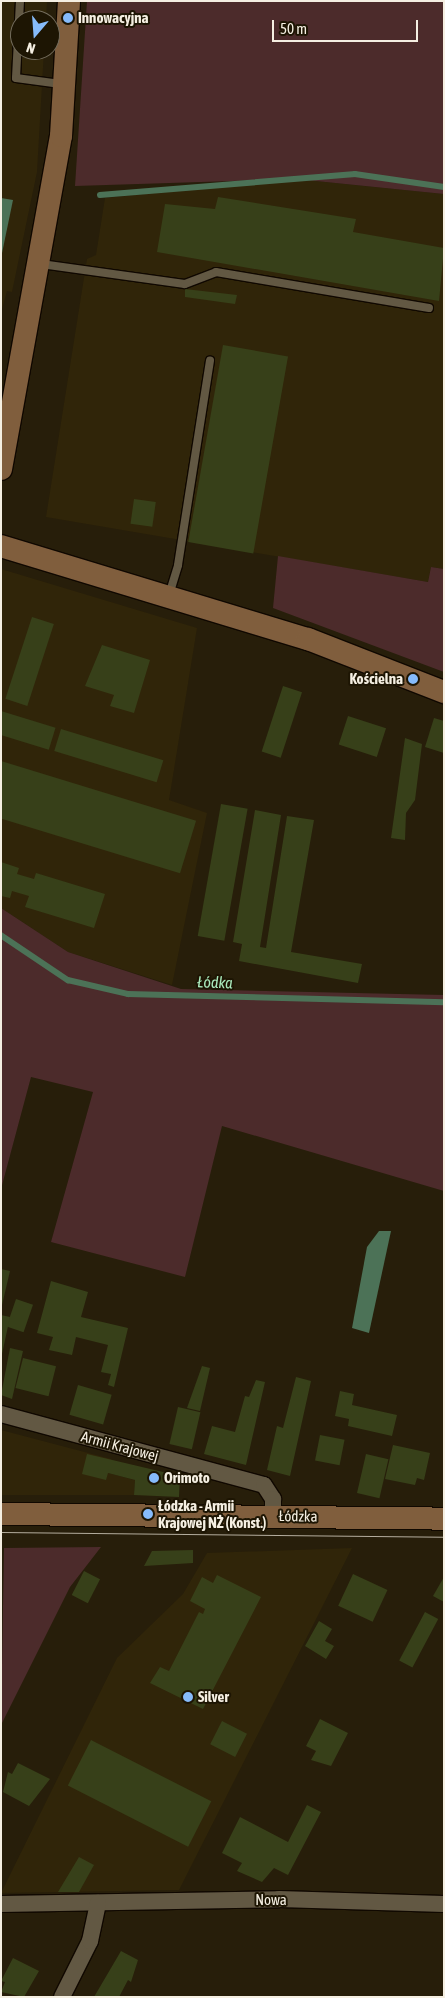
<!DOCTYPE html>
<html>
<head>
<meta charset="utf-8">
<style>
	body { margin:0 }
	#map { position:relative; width:445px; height:1998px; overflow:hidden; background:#271e0a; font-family:"Asap Condensed",sans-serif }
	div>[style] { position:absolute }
	.built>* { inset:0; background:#302509 }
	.green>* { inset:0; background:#4c2b2b }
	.water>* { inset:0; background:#4c7257 }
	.stream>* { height:5.5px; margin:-2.75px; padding:0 2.75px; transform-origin:2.75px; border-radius:2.75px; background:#4c7257 }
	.building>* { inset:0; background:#374019; transform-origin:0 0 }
	.roads { filter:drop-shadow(1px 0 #100800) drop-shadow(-1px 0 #100800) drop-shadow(0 1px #100800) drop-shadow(0 -1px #100800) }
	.lane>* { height:8px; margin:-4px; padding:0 4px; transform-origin:4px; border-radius:4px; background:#625843 }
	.street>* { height:16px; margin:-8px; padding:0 8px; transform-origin:8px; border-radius:8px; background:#625843 }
	.secondary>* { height:22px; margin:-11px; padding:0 11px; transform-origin:11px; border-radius:11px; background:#805e3d }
	.tram>* { height:1px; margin:-0.5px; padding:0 0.5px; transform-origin:0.5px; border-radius:0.5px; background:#b4ad9e }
	.dots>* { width:14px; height:14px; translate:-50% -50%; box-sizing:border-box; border:2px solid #1d1503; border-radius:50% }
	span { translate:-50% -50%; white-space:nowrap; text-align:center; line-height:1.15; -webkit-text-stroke:4px #1d1503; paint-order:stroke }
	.poi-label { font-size:15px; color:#f5efe2; font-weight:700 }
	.left { translate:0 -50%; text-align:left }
	.right { translate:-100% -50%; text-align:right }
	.street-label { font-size:15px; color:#f5efe2 }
	.water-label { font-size:16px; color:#abebbd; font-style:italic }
	.frame { position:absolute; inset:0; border:2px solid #f5efe2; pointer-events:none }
	.north { position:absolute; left:10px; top:10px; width:50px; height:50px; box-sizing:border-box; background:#1d1503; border:1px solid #736c5c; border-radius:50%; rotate:198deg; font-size:14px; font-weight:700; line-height:20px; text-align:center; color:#f5efe2 }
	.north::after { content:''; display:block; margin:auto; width:18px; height:22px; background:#86bbfb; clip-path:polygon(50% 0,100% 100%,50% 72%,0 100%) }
	.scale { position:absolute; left:272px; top:20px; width:146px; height:22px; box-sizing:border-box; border:2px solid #f5efe2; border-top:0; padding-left:6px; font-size:15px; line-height:18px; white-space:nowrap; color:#f5efe2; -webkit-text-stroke:4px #1d1503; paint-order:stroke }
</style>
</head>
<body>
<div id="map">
	<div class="built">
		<i style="clip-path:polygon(1px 1px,47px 1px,46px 20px,20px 20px,20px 50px,44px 50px,37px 172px,12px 292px,7px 291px,1px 313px)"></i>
		<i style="clip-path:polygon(296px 179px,444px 194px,444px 569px,431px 567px,428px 582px,46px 517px,87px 259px,96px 255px,105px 198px)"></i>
		<i style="clip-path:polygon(1px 569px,197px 628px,169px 800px,207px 813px,172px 985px,68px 952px,1px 908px)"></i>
		<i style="clip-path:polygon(1px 1430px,111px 1459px,108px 1473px,135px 1480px,134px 1495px,1px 1495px)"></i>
		<i style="clip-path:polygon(352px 1548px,179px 1890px,1px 1893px,117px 1658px,183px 1594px,207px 1553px)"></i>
	</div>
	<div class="green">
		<i style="clip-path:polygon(87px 1px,444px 1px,444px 194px,296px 179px,75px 186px)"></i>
		<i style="clip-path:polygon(278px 556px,428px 582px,431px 567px,444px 569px,444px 672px,273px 608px)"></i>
		<i style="clip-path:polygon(1px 908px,68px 952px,181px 989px,444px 995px,444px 1191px,222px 1126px,185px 1277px,51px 1242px,93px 1092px,31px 1077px,1px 1189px)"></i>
		<i style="clip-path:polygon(101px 1547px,70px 1587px,1px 1725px,4px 1548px)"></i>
	</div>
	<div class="water">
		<i style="clip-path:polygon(1px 198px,13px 200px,1px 258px)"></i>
		<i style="clip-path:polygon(379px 1231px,391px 1231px,369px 1333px,352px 1328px,367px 1247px)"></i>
	</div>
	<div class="stream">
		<i style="left:100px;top:195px;width:256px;rotate:-4.7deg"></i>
		<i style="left:355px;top:174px;width:90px;rotate:8.3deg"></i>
		<i style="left:1px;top:935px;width:81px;rotate:33.9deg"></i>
		<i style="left:68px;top:980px;width:62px;rotate:13.1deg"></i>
		<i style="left:128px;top:994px;width:316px;rotate:1.5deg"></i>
	</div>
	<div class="building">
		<i style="clip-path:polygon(218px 197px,356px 219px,353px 232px,444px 248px,439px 301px,157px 252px,165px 204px,215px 209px)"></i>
		<i style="clip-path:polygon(185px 289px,237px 295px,235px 304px,185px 297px)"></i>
		<i style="left:223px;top:345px;width:66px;height:200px;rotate:10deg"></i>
		<i style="left:134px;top:499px;width:22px;height:25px;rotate:8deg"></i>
		<i style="left:32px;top:617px;width:23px;height:86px;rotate:18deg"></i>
		<i style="clip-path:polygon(102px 645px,150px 660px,134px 713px,110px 706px,114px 695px,85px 686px)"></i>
		<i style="left:283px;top:686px;width:20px;height:69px;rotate:18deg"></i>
		<i style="left:1px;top:711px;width:57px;height:23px;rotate:17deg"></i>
		<i style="left:348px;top:716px;width:40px;height:30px;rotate:18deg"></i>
		<i style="clip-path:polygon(434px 718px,444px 721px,444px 753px,425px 747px)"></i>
		<i style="left:61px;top:729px;width:107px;height:23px;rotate:17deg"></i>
		<i style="clip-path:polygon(405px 738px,422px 744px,415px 800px,406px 813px,405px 840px,391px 838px)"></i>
		<i style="left:1px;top:761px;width:204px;height:55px;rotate:17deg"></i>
		<i style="left:221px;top:804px;width:27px;height:134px;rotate:10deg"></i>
		<i style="clip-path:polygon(255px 810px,281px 815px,260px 947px,266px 948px,287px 816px,314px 820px,291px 952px,362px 964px,358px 983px,239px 961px,242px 944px,233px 942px)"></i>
		<i style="clip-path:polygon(1px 862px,19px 868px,17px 874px,34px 879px,36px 873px,105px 894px,94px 928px,25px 907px,29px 896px,12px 891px,10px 898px,1px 896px)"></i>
		<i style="clip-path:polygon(1px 1269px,10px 1271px,2px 1305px,1px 1305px)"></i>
		<i style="clip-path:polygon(51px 1281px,88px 1292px,81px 1317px,128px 1328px,114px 1387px,108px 1385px,111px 1374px,101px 1372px,108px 1345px,76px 1337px,72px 1355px,49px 1350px,53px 1337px,37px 1333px)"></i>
		<i style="left:16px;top:1299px;width:18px;height:29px;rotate:19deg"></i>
		<i style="clip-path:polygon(1px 1315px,10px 1317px,2px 1354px,1px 1353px)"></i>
		<i style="clip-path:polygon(10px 1348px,23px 1351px,12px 1399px,1px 1395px)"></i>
		<i style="left:23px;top:1358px;width:34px;height:31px;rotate:14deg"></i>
		<i style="clip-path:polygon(202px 1366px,210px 1368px,200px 1411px,187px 1408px)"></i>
		<i style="clip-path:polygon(296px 1377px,311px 1381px,290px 1476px,267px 1470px,277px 1426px,283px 1428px)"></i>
		<i style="clip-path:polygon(256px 1380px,265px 1382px,246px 1465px,204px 1454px,212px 1426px,235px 1432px,245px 1396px,249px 1397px)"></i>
		<i style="left:78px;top:1385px;width:35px;height:31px;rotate:16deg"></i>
		<i style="clip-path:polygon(340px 1391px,354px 1394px,352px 1405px,397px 1415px,392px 1436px,348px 1426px,349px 1419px,335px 1416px)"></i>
		<i style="left:178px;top:1407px;width:23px;height:38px;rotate:13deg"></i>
		<i style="left:320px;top:1435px;width:25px;height:26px;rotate:11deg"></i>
		<i style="clip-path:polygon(393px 1445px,430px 1453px,424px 1480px,417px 1478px,415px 1485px,385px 1479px)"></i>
		<i style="clip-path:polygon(87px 1454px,180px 1476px,179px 1497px,134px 1495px,135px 1480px,108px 1473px,106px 1480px,82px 1474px)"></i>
		<i style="left:366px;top:1454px;width:23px;height:40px;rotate:13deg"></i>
		<i style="clip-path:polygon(193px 1550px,193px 1563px,144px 1566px,152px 1551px)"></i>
		<i style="left:84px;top:1571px;width:18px;height:27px;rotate:27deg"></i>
		<i style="left:353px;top:1574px;width:38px;height:35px;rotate:25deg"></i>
		<i style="clip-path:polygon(217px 1575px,261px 1597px,203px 1709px,150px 1683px,160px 1667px,169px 1671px,199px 1612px,203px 1614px,205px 1609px,190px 1601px,202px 1577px,213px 1583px)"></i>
		<i style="clip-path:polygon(444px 1577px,444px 1602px,433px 1596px)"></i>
		<i style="left:425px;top:1612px;width:15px;height:55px;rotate:28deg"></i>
		<i style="clip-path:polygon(319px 1621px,332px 1629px,325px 1641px,334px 1646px,326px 1659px,305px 1646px)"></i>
		<i style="clip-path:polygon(320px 1719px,348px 1733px,331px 1766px,311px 1760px,316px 1751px,306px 1746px)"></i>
		<i style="left:222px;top:1721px;width:28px;height:26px;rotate:27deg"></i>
		<i style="left:91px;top:1740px;width:135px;height:51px;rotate:27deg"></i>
		<i style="clip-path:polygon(18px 1763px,50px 1779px,29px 1806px,3px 1792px,8px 1772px,12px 1774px)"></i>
		<i style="clip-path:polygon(307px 1805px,321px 1812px,288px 1875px,274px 1868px,262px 1882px,237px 1871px,242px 1863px,222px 1853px,240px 1817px,288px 1842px)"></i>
		<i style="clip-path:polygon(79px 1857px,94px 1865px,79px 1892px,58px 1892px)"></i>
		<i style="clip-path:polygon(121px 1951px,138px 1960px,131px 1982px,128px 1980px,119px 1997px,94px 1997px)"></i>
		<i style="clip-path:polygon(13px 1958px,39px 1971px,24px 1997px,1px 1992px,5px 1982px,1px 1981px)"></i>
	</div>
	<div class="roads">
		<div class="lane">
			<i style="left:20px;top:1px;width:77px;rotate:93deg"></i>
			<i style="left:16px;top:78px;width:45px;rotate:7.6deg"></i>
			<i style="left:41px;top:264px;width:145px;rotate:7.9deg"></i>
			<i style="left:185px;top:284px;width:33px;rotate:-21deg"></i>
			<i style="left:216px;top:272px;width:216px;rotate:9.6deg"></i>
			<i style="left:169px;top:595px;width:31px;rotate:-73deg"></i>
			<i style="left:178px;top:565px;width:207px;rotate:-81.1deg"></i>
		</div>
		<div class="street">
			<i style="left:1px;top:1414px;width:272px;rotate:15.1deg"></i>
			<i style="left:264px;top:1485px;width:17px;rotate:57deg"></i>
			<i style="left:273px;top:1499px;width:16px;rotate:90deg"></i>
			<i style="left:1px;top:1904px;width:278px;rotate:-1deg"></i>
			<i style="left:279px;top:1899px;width:165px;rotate:1.7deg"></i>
			<i style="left:62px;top:1997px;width:63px;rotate:-63.4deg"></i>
			<i style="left:90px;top:1941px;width:39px;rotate:-78deg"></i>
		</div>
		<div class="secondary">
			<i style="left:1px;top:469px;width:338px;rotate:-79.8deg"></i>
			<i style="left:61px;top:136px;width:135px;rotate:-86.6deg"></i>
			<i style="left:1px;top:546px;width:321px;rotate:16.9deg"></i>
			<i style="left:308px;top:639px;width:146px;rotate:21.3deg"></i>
			<i style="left:1px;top:1514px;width:443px;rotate:0.6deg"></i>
		</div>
	</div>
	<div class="tram">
		<i style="left:1px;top:1532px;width:443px;rotate:0.6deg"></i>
	</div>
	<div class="dots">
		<i style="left:68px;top:18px;background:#86bbfb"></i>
		<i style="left:413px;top:679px;background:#86bbfb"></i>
		<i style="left:154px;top:1478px;background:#86bbfb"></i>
		<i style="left:148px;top:1514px;background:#86bbfb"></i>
		<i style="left:188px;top:1697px;background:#86bbfb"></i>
	</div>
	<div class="poi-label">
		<span class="left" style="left:78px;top:18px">Innowacyjna</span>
		<span class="right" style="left:403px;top:679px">Kościelna</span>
		<span class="left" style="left:164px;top:1478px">Orimoto</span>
		<span class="left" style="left:158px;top:1514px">Łódzka - Armii<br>Krajowej NŻ (Konst.)</span>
		<span class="left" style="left:198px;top:1697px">Silver</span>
	</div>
	<div class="street-label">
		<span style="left:120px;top:1446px;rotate:15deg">Armii Krajowej</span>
		<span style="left:298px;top:1516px;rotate:1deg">Łódzka</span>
		<span style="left:271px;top:1900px">Nowa</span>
	</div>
	<div class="water-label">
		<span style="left:215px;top:982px;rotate:2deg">Łódka</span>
	</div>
	<div class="frame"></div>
	<div class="north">N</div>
	<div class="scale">50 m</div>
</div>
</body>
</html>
